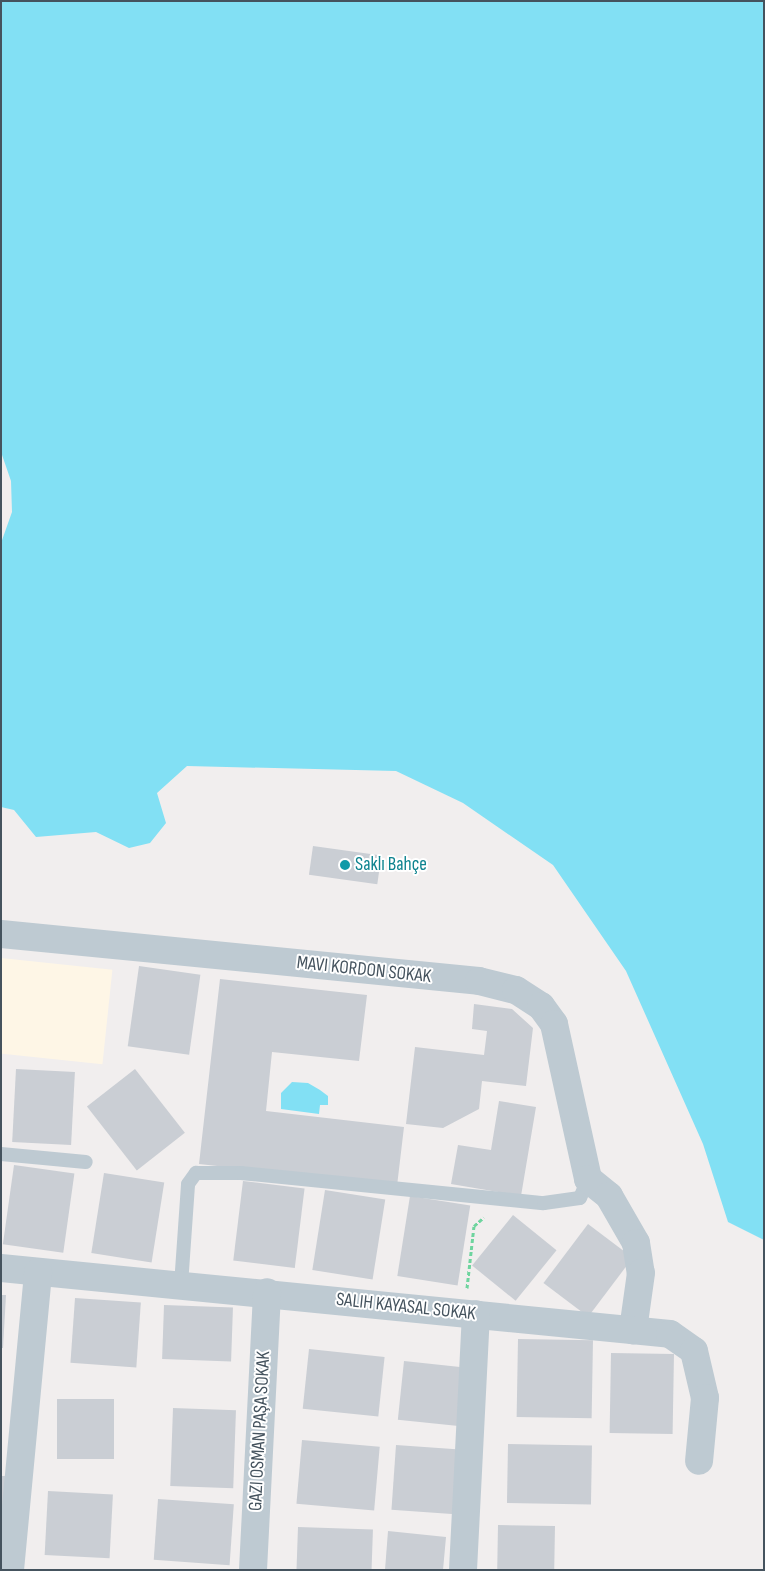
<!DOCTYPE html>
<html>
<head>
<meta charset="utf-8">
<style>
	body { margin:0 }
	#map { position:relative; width:765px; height:1571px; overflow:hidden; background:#f1eeee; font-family:"Sofia Sans Condensed",sans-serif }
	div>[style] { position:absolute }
	.commercial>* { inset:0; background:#fef6e6; transform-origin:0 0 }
	.water>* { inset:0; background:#82e0f4 }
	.building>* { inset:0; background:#caced4; transform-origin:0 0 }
	.path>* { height:3px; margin-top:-1.5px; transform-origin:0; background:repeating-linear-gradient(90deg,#6ed49e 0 4px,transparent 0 6.5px) }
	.service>* { height:14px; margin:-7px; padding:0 7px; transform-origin:7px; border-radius:7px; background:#becad2 }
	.minor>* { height:28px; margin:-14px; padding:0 14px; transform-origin:14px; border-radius:14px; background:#becad2 }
	.dots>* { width:14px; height:14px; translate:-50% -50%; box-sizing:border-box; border:2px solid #fff; border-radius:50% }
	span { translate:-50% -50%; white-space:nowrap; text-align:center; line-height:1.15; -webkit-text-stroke:4px #fff; paint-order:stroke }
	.culture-label { font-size:19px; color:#0d838f }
	.left { translate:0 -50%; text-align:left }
	.street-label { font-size:19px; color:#45535e }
	.frame { position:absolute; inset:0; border:2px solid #45535e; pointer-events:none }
</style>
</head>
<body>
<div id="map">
	<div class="commercial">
		<i style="left:1px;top:958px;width:112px;height:95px;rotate:6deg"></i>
	</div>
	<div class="water">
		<i style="clip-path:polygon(1px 1px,764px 1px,764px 1240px,728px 1222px,703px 1144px,626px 971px,553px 865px,463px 803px,396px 771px,187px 766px,157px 793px,166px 823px,150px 843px,129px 848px,96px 832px,36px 837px,14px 810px,1px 807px,1px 543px,12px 512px,11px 481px,1px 452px)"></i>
		<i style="clip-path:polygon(292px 1082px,308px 1083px,320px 1090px,328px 1096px,328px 1105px,320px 1105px,319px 1114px,281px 1109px,281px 1093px)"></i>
	</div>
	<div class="building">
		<i style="left:313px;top:846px;width:69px;height:29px;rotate:8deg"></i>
		<i style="left:139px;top:966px;width:62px;height:81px;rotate:8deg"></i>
		<i style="clip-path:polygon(220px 979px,367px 995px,359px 1061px,272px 1052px,266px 1111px,404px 1127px,397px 1186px,199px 1164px)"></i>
		<i style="clip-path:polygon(474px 1004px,512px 1009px,533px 1028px,526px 1086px,482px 1081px,479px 1109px,443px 1128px,406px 1124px,415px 1047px,484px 1055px,487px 1031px,472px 1029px)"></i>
		<i style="left:16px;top:1069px;width:59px;height:73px;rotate:3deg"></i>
		<i style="left:135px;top:1069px;width:81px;height:61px;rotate:52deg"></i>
		<i style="clip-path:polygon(499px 1101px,536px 1107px,521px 1196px,451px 1184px,458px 1145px,491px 1150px)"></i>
		<i style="left:14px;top:1165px;width:61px;height:80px;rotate:8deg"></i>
		<i style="left:104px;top:1173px;width:61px;height:81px;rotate:9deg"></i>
		<i style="left:243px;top:1181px;width:62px;height:80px;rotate:7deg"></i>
		<i style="left:325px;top:1190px;width:61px;height:81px;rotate:9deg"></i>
		<i style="left:410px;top:1196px;width:61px;height:81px;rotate:9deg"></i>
		<i style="left:513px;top:1215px;width:56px;height:65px;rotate:39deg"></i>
		<i style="left:588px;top:1224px;width:56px;height:74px;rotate:37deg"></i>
		<i style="clip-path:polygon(1px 1295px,6px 1295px,3px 1348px,1px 1348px)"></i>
		<i style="left:75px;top:1298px;width:66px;height:65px;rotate:4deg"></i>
		<i style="left:164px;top:1305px;width:69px;height:54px;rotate:2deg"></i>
		<i style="left:518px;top:1339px;width:75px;height:78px;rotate:1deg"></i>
		<i style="left:309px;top:1349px;width:76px;height:60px;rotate:6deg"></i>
		<i style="left:611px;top:1353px;width:63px;height:80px;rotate:1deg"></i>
		<i style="left:404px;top:1361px;width:61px;height:59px;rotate:6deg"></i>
		<i style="left:57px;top:1399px;width:57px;height:60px"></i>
		<i style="left:173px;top:1408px;width:63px;height:78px;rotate:2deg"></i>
		<i style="left:302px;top:1440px;width:78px;height:64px;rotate:5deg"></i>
		<i style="left:508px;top:1444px;width:84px;height:59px;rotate:1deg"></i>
		<i style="left:396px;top:1445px;width:64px;height:65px;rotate:4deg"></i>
		<i style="clip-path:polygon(1px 1476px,7px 1476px,1px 1519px)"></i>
		<i style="left:48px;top:1491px;width:65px;height:64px;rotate:3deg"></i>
		<i style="left:158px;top:1499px;width:76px;height:61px;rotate:4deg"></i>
		<i style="left:498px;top:1525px;width:57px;height:45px;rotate:1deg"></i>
		<i style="left:298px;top:1527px;width:75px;height:43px;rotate:2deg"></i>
		<i style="clip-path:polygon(388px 1531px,446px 1537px,443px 1570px,385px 1570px)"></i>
	</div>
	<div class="path">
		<i style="left:467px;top:1288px;width:62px;rotate:-83.6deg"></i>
		<i style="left:474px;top:1226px;width:13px;rotate:-42deg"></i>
	</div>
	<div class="service">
		<i style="left:1px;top:1154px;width:85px;rotate:5.4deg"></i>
		<i style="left:181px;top:1285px;width:101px;rotate:-86deg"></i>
		<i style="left:188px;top:1184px;width:14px;rotate:-54deg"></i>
		<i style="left:196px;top:1173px;width:45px"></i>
		<i style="left:241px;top:1173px;width:304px;rotate:5.7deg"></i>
		<i style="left:544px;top:1203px;width:36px;rotate:-8deg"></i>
		<i style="left:580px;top:1198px;width:21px;rotate:-67deg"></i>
	</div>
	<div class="minor">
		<i style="left:1px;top:934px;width:480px;rotate:5.6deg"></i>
		<i style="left:479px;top:981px;width:38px;rotate:14deg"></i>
		<i style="left:516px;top:990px;width:30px;rotate:33deg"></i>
		<i style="left:541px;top:1006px;width:22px;rotate:54deg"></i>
		<i style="left:554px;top:1024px;width:159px;rotate:77.6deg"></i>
		<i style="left:588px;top:1179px;width:27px;rotate:39deg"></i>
		<i style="left:609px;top:1196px;width:54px;rotate:60.1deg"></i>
		<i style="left:636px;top:1243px;width:30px;rotate:81deg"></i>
		<i style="left:641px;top:1273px;width:58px;rotate:98deg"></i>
		<i style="left:1px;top:1268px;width:672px;rotate:5.63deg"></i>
		<i style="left:670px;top:1334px;width:29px;rotate:35deg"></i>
		<i style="left:694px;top:1351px;width:48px;rotate:76.8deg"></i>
		<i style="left:705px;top:1398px;width:63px;rotate:95.4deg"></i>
		<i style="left:10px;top:1570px;width:299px;rotate:-84.6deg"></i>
		<i style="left:253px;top:1570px;width:278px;rotate:-87.1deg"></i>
		<i style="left:463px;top:1570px;width:256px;rotate:-87.1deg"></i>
	</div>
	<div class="dots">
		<i style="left:345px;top:865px;background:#0f9aa8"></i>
	</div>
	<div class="culture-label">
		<span class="left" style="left:355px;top:865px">Saklı Bahçe</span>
	</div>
	<div class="street-label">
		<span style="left:364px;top:970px;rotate:6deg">MAVI KORDON SOKAK</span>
		<span style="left:406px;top:1307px;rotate:6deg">SALIH KAYASAL SOKAK</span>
		<span style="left:260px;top:1431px;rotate:-87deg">GAZI OSMAN PAŞA SOKAK</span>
	</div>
	<div class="frame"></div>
</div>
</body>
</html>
